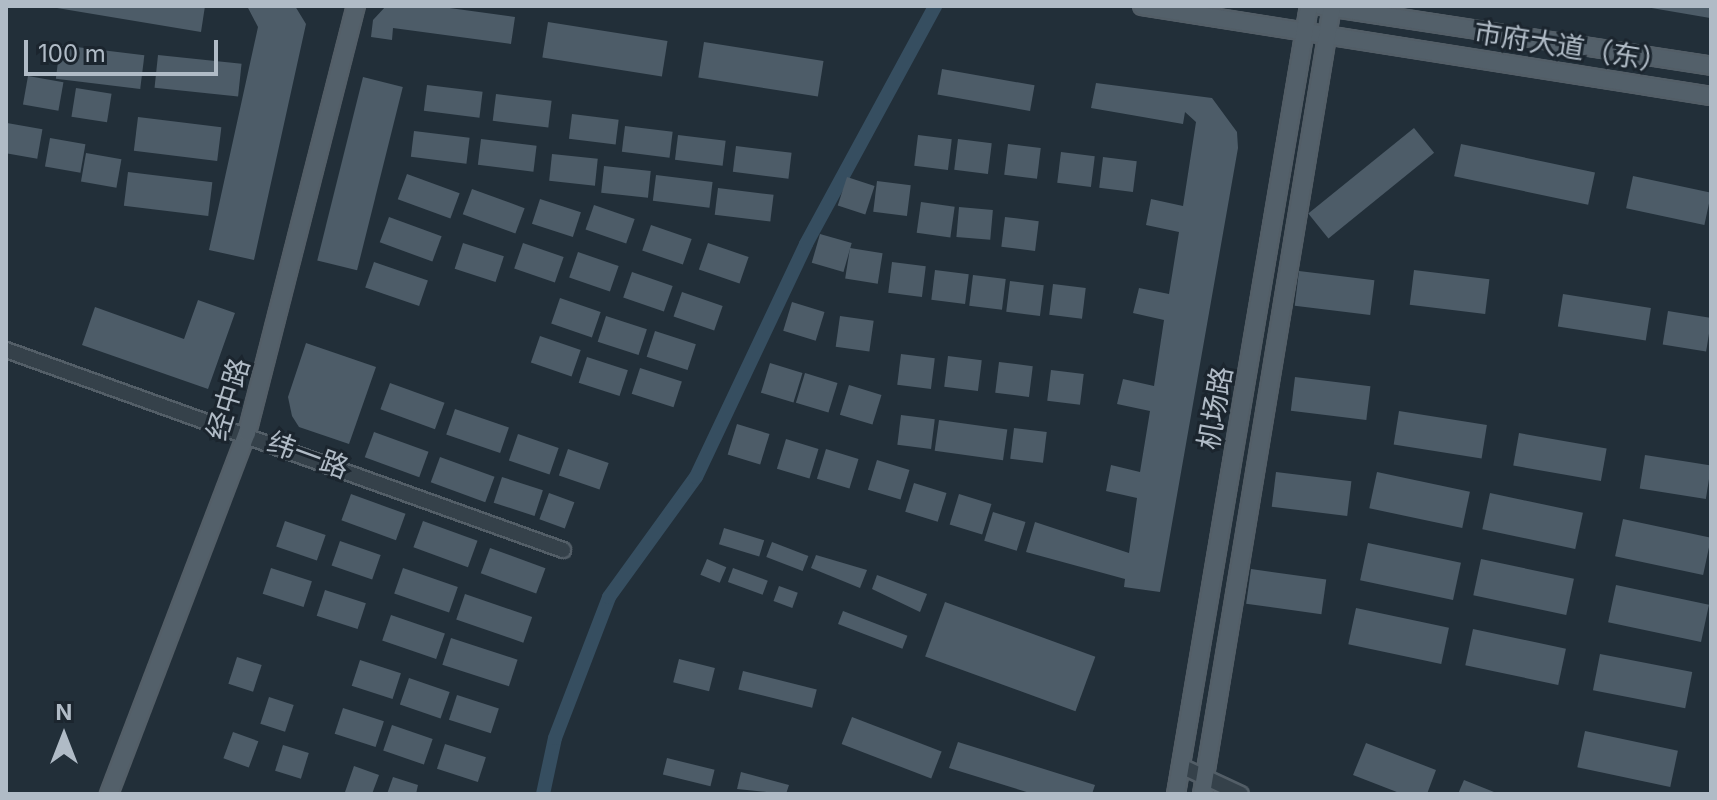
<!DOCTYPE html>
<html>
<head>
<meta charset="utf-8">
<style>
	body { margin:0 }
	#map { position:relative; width:1717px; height:800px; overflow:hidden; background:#222f39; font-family:Inter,"Noto Sans SC",sans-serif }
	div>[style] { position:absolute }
	.canal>* { height:14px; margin:-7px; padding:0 7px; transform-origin:7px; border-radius:7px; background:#364e60 }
	.building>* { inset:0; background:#4d5c68; transform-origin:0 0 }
	.roads { filter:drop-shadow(2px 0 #535e67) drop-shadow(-2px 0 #535e67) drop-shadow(0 2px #535e67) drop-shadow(0 -2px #535e67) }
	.minor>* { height:14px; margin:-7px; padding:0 7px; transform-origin:7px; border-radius:7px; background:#35414a }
	.major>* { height:16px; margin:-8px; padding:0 8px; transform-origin:8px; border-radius:8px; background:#53606a }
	span { translate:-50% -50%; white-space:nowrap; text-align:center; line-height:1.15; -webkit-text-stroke:6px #1b252e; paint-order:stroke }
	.street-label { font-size:28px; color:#b0bbc6 }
	.frame { position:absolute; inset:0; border:8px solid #b0bbc6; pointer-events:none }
	.north { position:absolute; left:24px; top:696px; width:80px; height:80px; -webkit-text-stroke:6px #1b252e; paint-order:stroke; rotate:0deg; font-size:22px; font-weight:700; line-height:32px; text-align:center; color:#b0bbc6 }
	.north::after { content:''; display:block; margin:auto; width:28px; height:36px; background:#b0bbc6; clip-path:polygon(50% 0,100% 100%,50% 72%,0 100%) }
	.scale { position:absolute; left:24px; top:40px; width:194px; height:36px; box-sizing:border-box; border:4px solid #b0bbc6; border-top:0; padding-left:10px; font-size:24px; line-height:28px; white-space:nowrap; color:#b0bbc6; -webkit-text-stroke:6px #1b252e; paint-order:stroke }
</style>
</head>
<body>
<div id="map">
	<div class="canal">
		<i style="left:543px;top:794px;width:57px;rotate:-77.9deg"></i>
		<i style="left:555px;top:738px;width:151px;rotate:-69deg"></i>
		<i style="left:609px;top:597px;width:148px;rotate:-54.1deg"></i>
		<i style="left:696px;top:477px;width:258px;rotate:-64.7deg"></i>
		<i style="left:806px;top:244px;width:271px;rotate:-61.5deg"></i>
	</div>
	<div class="building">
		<i style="clip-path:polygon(45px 6px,205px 6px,201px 32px)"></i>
		<i style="clip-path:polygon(247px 6px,295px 6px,306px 24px,254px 260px,209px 250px,258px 27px)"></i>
		<i style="clip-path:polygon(386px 6px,435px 6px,515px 17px,511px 44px,393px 28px,392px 40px,371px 37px,373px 20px)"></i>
		<i style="clip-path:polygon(1640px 6px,1711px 6px,1711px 8px,1710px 18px)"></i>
		<i style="left:548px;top:22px;width:121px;height:36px;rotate:9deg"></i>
		<i style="left:704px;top:42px;width:121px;height:36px;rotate:9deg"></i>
		<i style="left:60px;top:45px;width:85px;height:34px;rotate:7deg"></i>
		<i style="left:158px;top:55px;width:84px;height:33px;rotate:6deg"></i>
		<i style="left:942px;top:69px;width:94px;height:26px;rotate:10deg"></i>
		<i style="left:28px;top:76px;width:36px;height:29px;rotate:10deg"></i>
		<i style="left:363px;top:77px;width:41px;height:189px;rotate:14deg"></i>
		<i style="clip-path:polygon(1096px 83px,1212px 98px,1237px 132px,1238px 148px,1160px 592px,1124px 587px,1125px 579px,1026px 552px,1035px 522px,1129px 553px,1137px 498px,1106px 491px,1111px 465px,1140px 472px,1150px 411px,1117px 404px,1123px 379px,1154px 386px,1164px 320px,1133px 313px,1139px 288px,1169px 294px,1179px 232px,1146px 225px,1151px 199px,1183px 206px,1196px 122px,1185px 112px,1183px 124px,1091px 108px)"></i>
		<i style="left:427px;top:85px;width:56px;height:26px;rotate:7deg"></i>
		<i style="left:76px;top:88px;width:36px;height:29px;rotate:9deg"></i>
		<i style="left:496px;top:94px;width:56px;height:27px;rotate:7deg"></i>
		<i style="left:572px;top:114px;width:47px;height:25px;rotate:7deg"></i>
		<i style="left:138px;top:117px;width:84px;height:34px;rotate:7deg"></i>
		<i style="left:7px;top:123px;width:36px;height:30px;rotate:10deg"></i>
		<i style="left:625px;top:126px;width:48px;height:26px;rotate:7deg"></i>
		<i style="left:1414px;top:128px;width:32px;height:136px;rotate:51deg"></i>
		<i style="left:414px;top:131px;width:56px;height:26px;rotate:7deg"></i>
		<i style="left:678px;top:135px;width:48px;height:25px;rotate:7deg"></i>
		<i style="left:918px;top:135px;width:34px;height:31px;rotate:7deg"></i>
		<i style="left:50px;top:138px;width:36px;height:29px;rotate:10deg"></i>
		<i style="left:481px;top:139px;width:56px;height:26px;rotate:7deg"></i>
		<i style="left:958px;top:139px;width:34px;height:31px;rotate:7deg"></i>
		<i style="left:1008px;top:144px;width:33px;height:31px;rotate:7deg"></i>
		<i style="left:1461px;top:144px;width:137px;height:33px;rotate:12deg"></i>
		<i style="left:736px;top:146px;width:56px;height:26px;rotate:7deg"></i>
		<i style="left:1061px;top:152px;width:34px;height:31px;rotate:7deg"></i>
		<i style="left:86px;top:153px;width:36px;height:29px;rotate:10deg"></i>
		<i style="left:552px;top:154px;width:46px;height:27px;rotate:6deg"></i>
		<i style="left:1103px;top:157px;width:34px;height:31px;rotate:7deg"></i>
		<i style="left:604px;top:166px;width:47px;height:27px;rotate:6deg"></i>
		<i style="left:128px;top:172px;width:85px;height:34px;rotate:7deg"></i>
		<i style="left:407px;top:174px;width:56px;height:27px;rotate:20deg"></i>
		<i style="left:656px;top:175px;width:57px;height:26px;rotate:7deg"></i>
		<i style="left:1633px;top:176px;width:80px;height:33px;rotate:12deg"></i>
		<i style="left:847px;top:177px;width:29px;height:30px;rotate:18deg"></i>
		<i style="left:877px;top:181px;width:34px;height:31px;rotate:7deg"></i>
		<i style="left:718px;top:188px;width:56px;height:27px;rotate:7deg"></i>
		<i style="left:472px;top:189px;width:56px;height:27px;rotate:20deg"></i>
		<i style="left:540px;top:199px;width:43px;height:26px;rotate:18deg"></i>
		<i style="left:921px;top:202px;width:34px;height:31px;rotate:8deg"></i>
		<i style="left:594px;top:205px;width:43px;height:26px;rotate:19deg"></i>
		<i style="left:959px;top:207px;width:34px;height:30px;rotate:5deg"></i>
		<i style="left:389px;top:217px;width:56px;height:27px;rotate:20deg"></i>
		<i style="left:1005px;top:217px;width:34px;height:30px;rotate:7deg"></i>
		<i style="left:651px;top:225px;width:43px;height:27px;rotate:19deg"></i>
		<i style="left:820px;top:234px;width:33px;height:30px;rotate:16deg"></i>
		<i style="left:463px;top:243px;width:43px;height:27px;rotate:18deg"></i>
		<i style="left:523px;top:243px;width:43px;height:27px;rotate:19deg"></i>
		<i style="left:708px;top:243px;width:43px;height:28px;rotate:19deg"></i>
		<i style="left:850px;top:248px;width:33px;height:31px;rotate:9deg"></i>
		<i style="left:578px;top:252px;width:43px;height:27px;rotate:19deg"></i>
		<i style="left:374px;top:262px;width:57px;height:27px;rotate:19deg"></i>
		<i style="left:892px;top:262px;width:34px;height:31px;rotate:7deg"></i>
		<i style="left:935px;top:270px;width:34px;height:30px;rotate:7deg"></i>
		<i style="left:1414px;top:270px;width:76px;height:35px;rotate:7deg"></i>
		<i style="left:1299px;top:271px;width:76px;height:35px;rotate:7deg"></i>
		<i style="left:632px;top:272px;width:43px;height:27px;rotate:19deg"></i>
		<i style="left:973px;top:275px;width:33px;height:31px;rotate:7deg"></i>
		<i style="left:1010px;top:281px;width:34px;height:31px;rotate:7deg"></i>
		<i style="left:1053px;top:284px;width:33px;height:31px;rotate:7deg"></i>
		<i style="left:682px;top:292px;width:43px;height:26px;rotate:19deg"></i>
		<i style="left:1563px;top:294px;width:89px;height:33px;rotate:9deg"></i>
		<i style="left:560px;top:298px;width:43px;height:27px;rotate:19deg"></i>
		<i style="clip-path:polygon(198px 300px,235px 313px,208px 389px,82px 345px,95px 307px,184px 339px)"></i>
		<i style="left:792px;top:302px;width:34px;height:30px;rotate:17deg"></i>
		<i style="left:1668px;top:311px;width:44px;height:34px;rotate:9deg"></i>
		<i style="left:606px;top:316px;width:43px;height:27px;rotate:18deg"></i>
		<i style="left:840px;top:316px;width:34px;height:31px;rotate:8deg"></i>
		<i style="left:655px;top:331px;width:43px;height:27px;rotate:18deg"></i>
		<i style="left:540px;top:336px;width:43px;height:28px;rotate:19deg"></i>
		<i style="clip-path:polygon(306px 343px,376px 367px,349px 444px,299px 427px,292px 416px,288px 397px)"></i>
		<i style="left:901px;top:354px;width:34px;height:31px;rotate:7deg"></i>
		<i style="left:948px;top:356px;width:34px;height:31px;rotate:7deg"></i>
		<i style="left:587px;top:357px;width:43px;height:27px;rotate:18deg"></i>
		<i style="left:999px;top:362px;width:34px;height:31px;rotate:7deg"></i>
		<i style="left:770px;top:363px;width:34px;height:31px;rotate:17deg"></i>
		<i style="left:640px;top:368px;width:44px;height:27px;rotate:18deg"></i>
		<i style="left:1051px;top:370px;width:33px;height:31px;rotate:7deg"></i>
		<i style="left:805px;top:373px;width:34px;height:31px;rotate:17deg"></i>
		<i style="left:1295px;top:377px;width:76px;height:34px;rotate:7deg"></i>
		<i style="left:390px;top:383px;width:58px;height:28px;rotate:20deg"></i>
		<i style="left:849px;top:385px;width:34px;height:31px;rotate:17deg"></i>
		<i style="left:455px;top:409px;width:57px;height:27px;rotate:19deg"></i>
		<i style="left:1399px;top:411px;width:89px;height:34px;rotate:9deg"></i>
		<i style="left:901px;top:415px;width:34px;height:30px;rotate:7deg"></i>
		<i style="left:939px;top:420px;width:69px;height:31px;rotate:8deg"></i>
		<i style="left:737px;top:424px;width:34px;height:32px;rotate:17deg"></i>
		<i style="left:1014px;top:428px;width:33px;height:31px;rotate:7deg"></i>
		<i style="left:374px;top:432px;width:58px;height:27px;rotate:20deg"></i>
		<i style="left:1519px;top:433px;width:89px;height:33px;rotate:10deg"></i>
		<i style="left:518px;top:434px;width:43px;height:28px;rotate:19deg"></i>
		<i style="left:786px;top:439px;width:34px;height:31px;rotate:17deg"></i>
		<i style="left:568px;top:449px;width:43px;height:28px;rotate:19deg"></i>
		<i style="left:826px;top:449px;width:34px;height:31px;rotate:17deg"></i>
		<i style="left:1645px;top:455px;width:67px;height:34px;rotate:9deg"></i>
		<i style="left:440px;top:457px;width:58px;height:27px;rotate:20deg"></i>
		<i style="left:877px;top:460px;width:34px;height:31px;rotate:17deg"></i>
		<i style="left:1276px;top:472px;width:76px;height:35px;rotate:7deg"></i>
		<i style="left:1377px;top:472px;width:95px;height:37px;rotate:12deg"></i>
		<i style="left:502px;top:477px;width:43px;height:27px;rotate:18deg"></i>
		<i style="left:914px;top:483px;width:34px;height:30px;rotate:17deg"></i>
		<i style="left:549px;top:493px;width:27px;height:28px;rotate:20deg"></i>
		<i style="left:1490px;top:493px;width:95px;height:37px;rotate:12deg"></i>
		<i style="left:351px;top:494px;width:58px;height:28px;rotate:20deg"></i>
		<i style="left:959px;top:494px;width:34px;height:32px;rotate:17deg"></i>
		<i style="left:993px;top:512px;width:34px;height:30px;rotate:17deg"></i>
		<i style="left:1623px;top:519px;width:90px;height:38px;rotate:12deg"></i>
		<i style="left:285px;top:521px;width:43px;height:27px;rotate:19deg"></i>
		<i style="left:423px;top:521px;width:58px;height:28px;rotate:20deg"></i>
		<i style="left:724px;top:528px;width:42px;height:17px;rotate:17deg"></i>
		<i style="left:340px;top:541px;width:43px;height:26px;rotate:19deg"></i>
		<i style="left:772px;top:542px;width:39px;height:16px;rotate:21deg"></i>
		<i style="left:1368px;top:543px;width:95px;height:38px;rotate:12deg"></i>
		<i style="left:490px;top:548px;width:59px;height:27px;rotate:20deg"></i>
		<i style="clip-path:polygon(816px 555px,867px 570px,860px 588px,811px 568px)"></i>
		<i style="left:707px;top:559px;width:21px;height:17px;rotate:23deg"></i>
		<i style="left:1481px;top:559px;width:95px;height:37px;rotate:12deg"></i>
		<i style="left:271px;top:568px;width:43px;height:27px;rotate:18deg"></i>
		<i style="left:403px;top:568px;width:58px;height:27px;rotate:19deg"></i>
		<i style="left:733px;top:568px;width:37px;height:15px;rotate:20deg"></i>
		<i style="left:1251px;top:569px;width:76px;height:35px;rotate:8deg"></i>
		<i style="clip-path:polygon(877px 575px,927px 594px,920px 612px,872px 589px)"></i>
		<i style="left:1616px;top:585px;width:95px;height:38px;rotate:12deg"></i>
		<i style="left:779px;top:586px;width:20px;height:16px;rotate:20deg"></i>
		<i style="left:325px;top:590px;width:43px;height:27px;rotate:18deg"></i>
		<i style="left:465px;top:594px;width:71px;height:27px;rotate:19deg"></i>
		<i style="left:945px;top:602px;width:160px;height:58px;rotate:20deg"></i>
		<i style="left:1356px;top:608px;width:95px;height:37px;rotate:12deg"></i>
		<i style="left:843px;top:611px;width:69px;height:14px;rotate:21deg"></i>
		<i style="left:391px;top:615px;width:57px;height:27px;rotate:19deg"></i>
		<i style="left:1473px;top:629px;width:95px;height:37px;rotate:12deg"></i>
		<i style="left:451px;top:638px;width:70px;height:28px;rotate:18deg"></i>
		<i style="left:1600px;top:654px;width:94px;height:37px;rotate:11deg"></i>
		<i style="left:237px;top:657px;width:26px;height:28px;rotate:18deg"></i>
		<i style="left:679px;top:659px;width:37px;height:24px;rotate:14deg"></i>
		<i style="left:360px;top:660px;width:43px;height:27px;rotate:18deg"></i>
		<i style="left:743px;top:671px;width:76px;height:19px;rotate:14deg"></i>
		<i style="left:409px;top:678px;width:43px;height:28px;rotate:19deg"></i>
		<i style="left:457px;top:695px;width:44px;height:26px;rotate:18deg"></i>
		<i style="left:269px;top:697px;width:26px;height:28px;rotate:18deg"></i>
		<i style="left:343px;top:708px;width:43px;height:27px;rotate:18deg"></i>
		<i style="left:852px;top:717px;width:96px;height:29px;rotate:21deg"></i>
		<i style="left:392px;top:725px;width:43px;height:27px;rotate:19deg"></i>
		<i style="left:1585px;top:731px;width:95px;height:37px;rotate:12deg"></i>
		<i style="left:233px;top:732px;width:27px;height:28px;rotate:20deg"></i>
		<i style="clip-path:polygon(958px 742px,1095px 785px,1092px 794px,1033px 794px,949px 768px)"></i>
		<i style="clip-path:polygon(1366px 743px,1436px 770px,1427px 794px,1402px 794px,1353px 775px)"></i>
		<i style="left:445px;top:744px;width:43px;height:26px;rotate:18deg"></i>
		<i style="left:283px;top:745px;width:27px;height:27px;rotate:17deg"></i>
		<i style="left:667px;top:758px;width:49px;height:17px;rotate:14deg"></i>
		<i style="clip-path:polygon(354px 766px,379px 775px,372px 794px,345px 792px)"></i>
		<i style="clip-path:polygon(741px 772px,789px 785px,786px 794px,737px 789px)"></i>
		<i style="clip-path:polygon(393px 777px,418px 785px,416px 794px,387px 794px)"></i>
		<i style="clip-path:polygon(1464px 780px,1499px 794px,1458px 794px)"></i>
	</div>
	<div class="roads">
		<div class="minor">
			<i style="left:6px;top:350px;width:592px;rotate:19.75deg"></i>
			<i style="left:1181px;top:766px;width:66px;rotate:25deg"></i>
		</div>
		<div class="major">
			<i style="left:1142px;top:6px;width:576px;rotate:8.99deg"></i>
			<i style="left:1321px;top:6px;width:395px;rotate:8.7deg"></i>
			<i style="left:109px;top:794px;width:386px;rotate:-69.1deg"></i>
			<i style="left:247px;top:433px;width:441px;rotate:-75.7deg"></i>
			<i style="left:1176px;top:794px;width:799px;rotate:-80.42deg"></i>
			<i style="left:1202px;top:794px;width:799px;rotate:-80.63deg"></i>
		</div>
	</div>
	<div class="street-label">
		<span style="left:1571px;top:47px;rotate:9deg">市府大道（东）</span>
		<span style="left:228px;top:399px;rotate:-73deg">经中路</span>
		<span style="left:1215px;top:408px;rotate:-80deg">机场路</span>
		<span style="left:308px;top:455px;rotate:20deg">纬一路</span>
	</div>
	<div class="frame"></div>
	<div class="north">N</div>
	<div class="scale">100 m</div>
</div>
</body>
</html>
